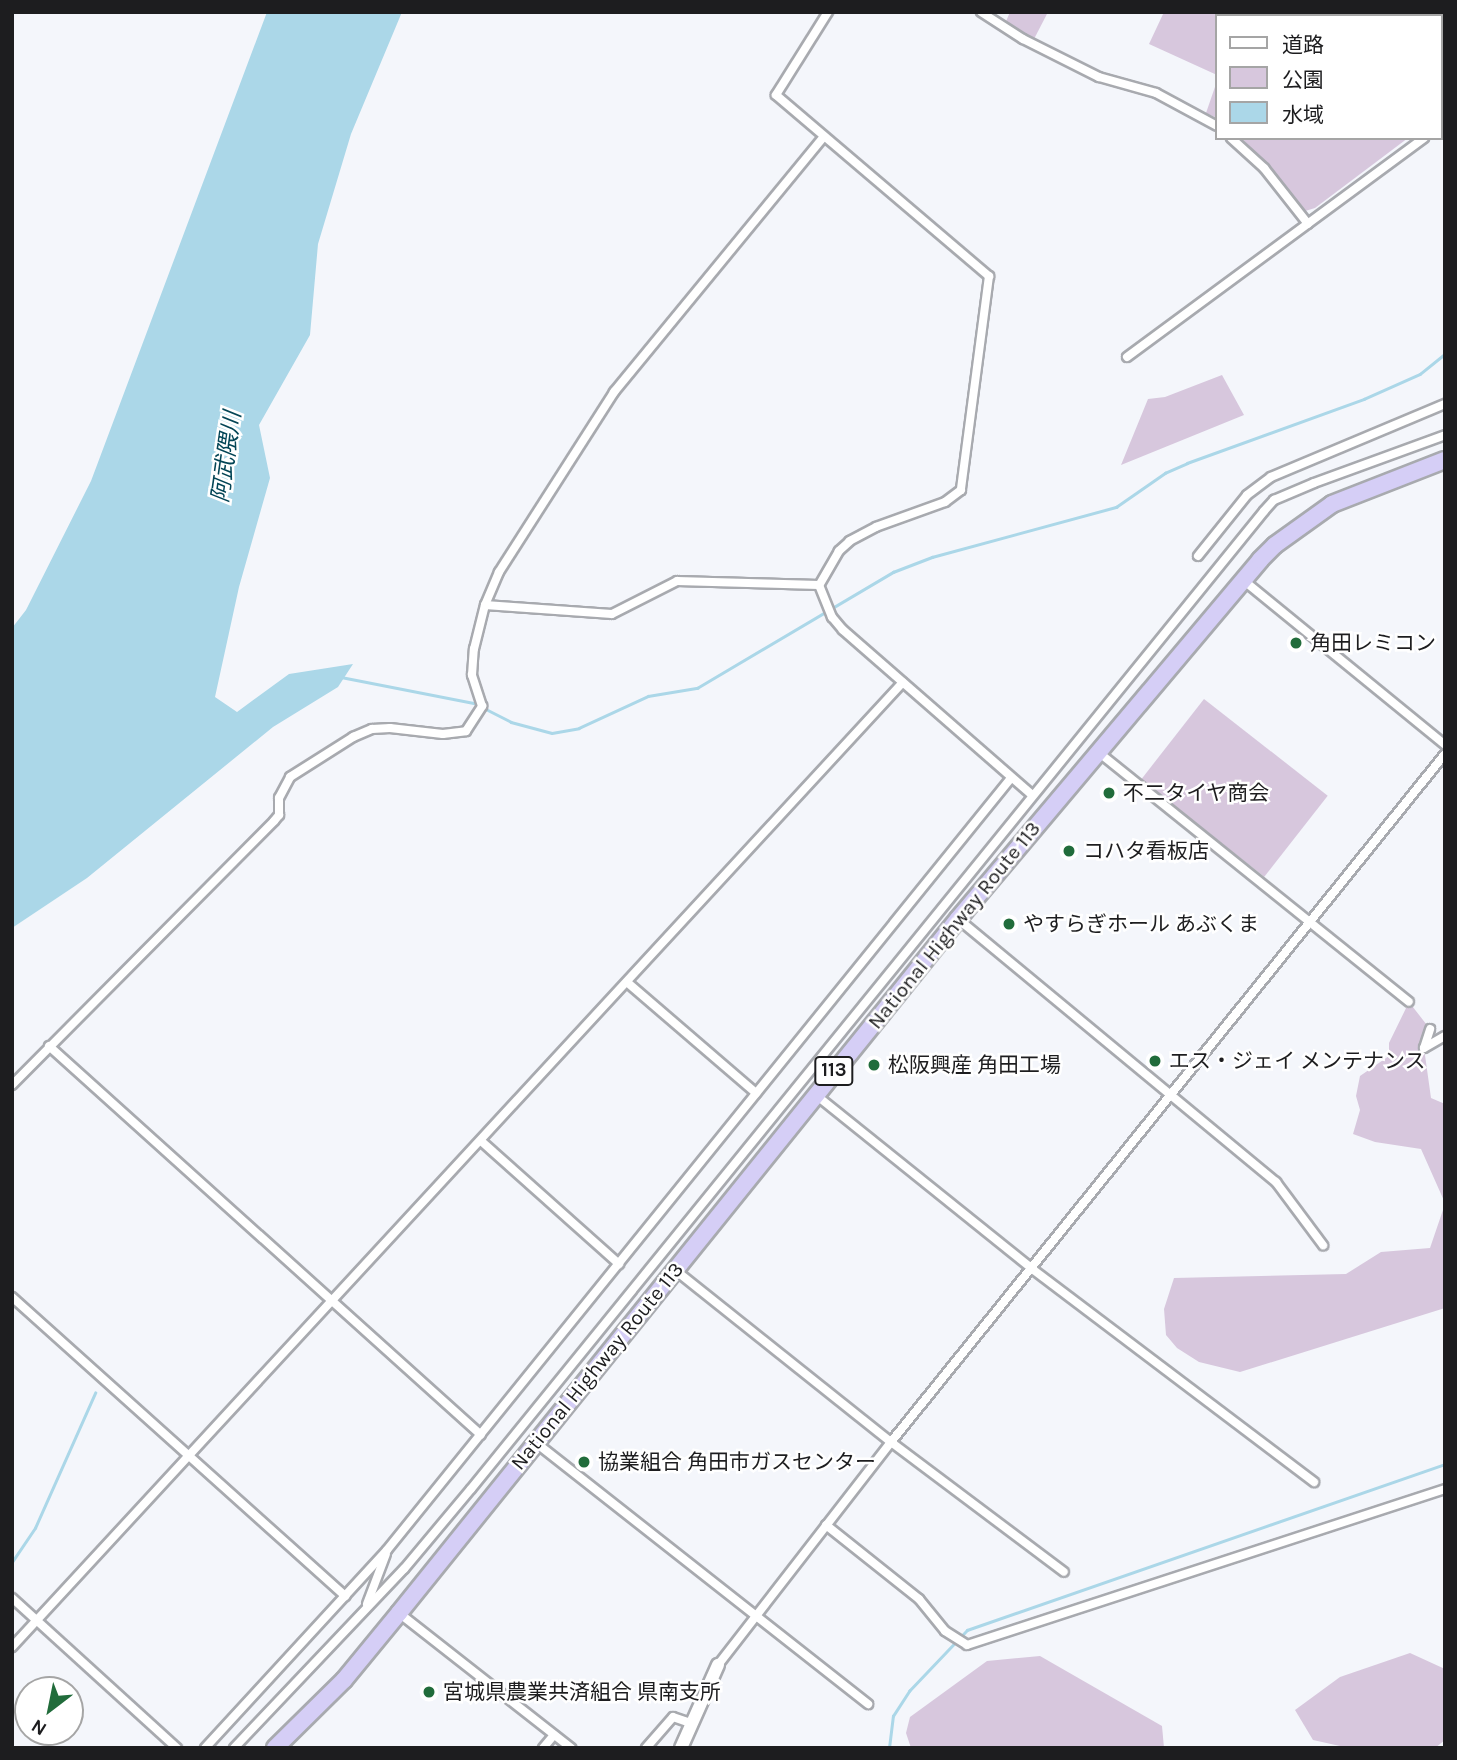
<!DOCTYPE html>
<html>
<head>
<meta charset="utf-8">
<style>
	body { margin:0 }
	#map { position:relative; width:1457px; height:1760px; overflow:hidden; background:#f4f6fb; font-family:Karla,"Noto Sans JP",sans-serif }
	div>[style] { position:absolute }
	.green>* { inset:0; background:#d7c7dd; transform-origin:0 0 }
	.water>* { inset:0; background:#abd7e8 }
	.stream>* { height:2.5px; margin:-1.25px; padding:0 1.25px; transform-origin:1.25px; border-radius:1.25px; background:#abd7e8 }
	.roads { filter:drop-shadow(2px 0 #a8aaaf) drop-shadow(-2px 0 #a8aaaf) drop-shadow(0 2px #a8aaaf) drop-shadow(0 -2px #a8aaaf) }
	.street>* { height:8px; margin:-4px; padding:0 4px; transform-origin:4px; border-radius:4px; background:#fff }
	.secondary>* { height:12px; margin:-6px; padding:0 6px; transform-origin:6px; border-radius:6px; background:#fff }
	.highway>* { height:16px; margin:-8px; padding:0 8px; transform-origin:8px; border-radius:8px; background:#d5cef6 }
	.dots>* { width:19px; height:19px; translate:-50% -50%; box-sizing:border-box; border:4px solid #fff; border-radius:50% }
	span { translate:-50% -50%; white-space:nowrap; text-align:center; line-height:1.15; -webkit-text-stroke:5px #fff; paint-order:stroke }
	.shield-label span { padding:2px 5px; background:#fff; border:2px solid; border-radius:5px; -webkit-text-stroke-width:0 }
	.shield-label { font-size:19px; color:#1d1d1f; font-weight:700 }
	.poi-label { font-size:21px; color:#1d1d1f }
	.left { translate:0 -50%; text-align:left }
	.street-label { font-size:21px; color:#1d1d1f }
	.water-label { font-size:23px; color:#034556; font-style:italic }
	.frame { position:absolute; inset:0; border:14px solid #1d1d1f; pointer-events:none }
	.legend { position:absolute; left:1215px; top:14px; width:228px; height:126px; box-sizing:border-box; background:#fff; border:2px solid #a5a5a5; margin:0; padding:9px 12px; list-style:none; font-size:21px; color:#1d1d1f }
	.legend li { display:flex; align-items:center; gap:14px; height:35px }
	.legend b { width:35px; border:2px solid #a5a5a5 }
	.north { position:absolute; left:14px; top:1676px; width:70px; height:70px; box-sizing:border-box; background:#fff; border:2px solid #a5a5a5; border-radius:50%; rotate:212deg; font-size:19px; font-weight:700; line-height:28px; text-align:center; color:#1d1d1f }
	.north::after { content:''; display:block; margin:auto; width:24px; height:32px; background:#216c3b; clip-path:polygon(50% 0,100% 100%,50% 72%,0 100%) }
</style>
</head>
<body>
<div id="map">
	<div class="green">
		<i style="clip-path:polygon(1010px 12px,1048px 12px,1033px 41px,1004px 26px)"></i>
		<i style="clip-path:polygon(1164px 12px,1381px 12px,1387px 16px,1217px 16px,1217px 75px,1149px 44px)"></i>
		<i style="clip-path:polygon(1396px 12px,1445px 12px,1445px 40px,1441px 38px,1441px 16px,1402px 16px)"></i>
		<i style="left:1441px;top:47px;width:4px;height:67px;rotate:27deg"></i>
		<i style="clip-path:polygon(1217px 81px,1217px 118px,1206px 113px)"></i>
		<i style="clip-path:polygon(1242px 138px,1408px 138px,1315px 208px,1302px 212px)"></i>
		<i style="clip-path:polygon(1222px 375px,1244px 415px,1121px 465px,1148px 399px,1165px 397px)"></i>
		<i style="left:1204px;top:699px;width:157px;height:103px;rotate:38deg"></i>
		<i style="clip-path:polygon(1409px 1002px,1430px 1029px,1424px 1048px,1431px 1098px,1445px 1104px,1445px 1203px,1421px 1149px,1375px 1142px,1353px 1134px,1360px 1110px,1356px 1096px,1360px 1076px,1389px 1056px,1389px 1043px)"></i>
		<i style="clip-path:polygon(1445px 1204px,1445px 1308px,1240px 1372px,1199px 1362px,1177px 1348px,1166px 1335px,1164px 1309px,1174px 1278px,1346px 1274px,1381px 1252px,1430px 1248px)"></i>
		<i style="clip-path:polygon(1410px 1653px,1445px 1669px,1445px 1740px,1435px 1748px,1349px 1748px,1313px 1740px,1295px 1710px,1340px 1677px)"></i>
		<i style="clip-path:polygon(1040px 1656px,1162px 1726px,1164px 1748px,911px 1748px,906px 1733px,910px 1717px,987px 1661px)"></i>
	</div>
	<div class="water">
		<i style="clip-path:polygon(267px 12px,402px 12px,351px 134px,318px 244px,310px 335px,259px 425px,270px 478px,239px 587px,215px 697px,237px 712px,289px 674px,353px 664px,338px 687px,273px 727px,87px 878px,12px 928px,12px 628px,26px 610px,91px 481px)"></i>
	</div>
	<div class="stream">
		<i style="left:341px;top:677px;width:140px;rotate:11.1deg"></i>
		<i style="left:484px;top:708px;width:30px;rotate:27deg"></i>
		<i style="left:511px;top:722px;width:42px;rotate:15deg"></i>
		<i style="left:552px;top:733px;width:27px;rotate:-10deg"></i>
		<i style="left:579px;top:728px;width:76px;rotate:-24.9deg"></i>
		<i style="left:648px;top:696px;width:50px;rotate:-9.3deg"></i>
		<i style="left:697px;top:688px;width:228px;rotate:-30.6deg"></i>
		<i style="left:893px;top:572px;width:42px;rotate:-21deg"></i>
		<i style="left:932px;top:557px;width:191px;rotate:-15.2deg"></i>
		<i style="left:1116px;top:507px;width:60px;rotate:-34.8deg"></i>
		<i style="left:1165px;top:473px;width:24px;rotate:-24deg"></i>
		<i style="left:1187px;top:463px;width:188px;rotate:-19.9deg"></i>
		<i style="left:1364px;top:399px;width:61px;rotate:-24.1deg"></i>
		<i style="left:1420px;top:374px;width:32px;rotate:-39deg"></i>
		<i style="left:12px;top:1562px;width:41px;rotate:-55.9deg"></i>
		<i style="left:35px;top:1528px;width:148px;rotate:-66deg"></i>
		<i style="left:889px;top:1748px;width:32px;rotate:-83deg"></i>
		<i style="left:893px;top:1716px;width:30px;rotate:-57deg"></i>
		<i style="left:909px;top:1691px;width:84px;rotate:-46.4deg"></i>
		<i style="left:967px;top:1630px;width:506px;rotate:-19.15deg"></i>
	</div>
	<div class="roads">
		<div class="street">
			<i style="left:828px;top:12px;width:98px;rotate:122.1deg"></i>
			<i style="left:776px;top:95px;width:280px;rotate:40.4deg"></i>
			<i style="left:989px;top:276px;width:216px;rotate:97.5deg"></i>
			<i style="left:961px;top:490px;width:20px;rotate:143deg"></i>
			<i style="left:945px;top:502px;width:73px;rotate:160.1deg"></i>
			<i style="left:876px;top:527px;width:30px;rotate:152deg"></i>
			<i style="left:850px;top:541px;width:15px;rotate:138deg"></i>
			<i style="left:839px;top:551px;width:39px;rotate:120deg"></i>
			<i style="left:819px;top:585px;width:35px;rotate:68deg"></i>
			<i style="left:832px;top:617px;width:17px;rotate:50deg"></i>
			<i style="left:843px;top:630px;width:251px;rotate:41.1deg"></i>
			<i style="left:981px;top:12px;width:50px;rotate:32.7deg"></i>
			<i style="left:1023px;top:39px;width:85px;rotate:26.6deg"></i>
			<i style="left:1099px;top:77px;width:59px;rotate:15.7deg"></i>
			<i style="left:1156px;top:93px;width:69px;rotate:28.4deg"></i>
			<i style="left:1390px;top:12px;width:7px;rotate:34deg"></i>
			<i style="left:1441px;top:40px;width:4px;rotate:27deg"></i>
			<i style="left:1441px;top:126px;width:5px;rotate:-37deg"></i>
			<i style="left:1231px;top:138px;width:45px;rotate:42.3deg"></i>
			<i style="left:1264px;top:168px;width:71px;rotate:51.8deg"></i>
			<i style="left:1127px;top:357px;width:369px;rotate:-36.4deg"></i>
			<i style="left:1198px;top:556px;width:78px;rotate:-51.2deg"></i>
			<i style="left:1247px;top:495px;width:30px;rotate:-37deg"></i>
			<i style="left:1271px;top:477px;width:189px;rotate:-22.8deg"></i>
			<i style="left:1243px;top:580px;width:261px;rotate:39.2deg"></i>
			<i style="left:485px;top:605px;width:127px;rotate:4.1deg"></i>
			<i style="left:612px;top:614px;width:73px;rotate:-26.9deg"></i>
			<i style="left:677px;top:581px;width:142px;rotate:1.6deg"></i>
			<i style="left:1097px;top:751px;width:400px;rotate:38.8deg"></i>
			<i style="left:958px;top:919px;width:413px;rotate:39.6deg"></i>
			<i style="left:1276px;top:1182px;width:79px;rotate:53.3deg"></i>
			<i style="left:628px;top:983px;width:169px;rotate:40.7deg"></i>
			<i style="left:49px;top:1046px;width:581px;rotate:42deg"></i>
			<i style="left:1424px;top:1048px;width:24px;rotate:-30deg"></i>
			<i style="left:1424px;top:1048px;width:20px;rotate:-72deg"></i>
			<i style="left:12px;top:1085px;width:372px;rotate:-45.2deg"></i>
			<i style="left:274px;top:821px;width:8px;rotate:-50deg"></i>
			<i style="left:279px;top:815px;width:17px;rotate:-90deg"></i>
			<i style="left:279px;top:798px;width:24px;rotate:-62deg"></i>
			<i style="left:290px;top:777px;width:75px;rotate:-32.4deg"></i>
			<i style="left:353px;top:737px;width:21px;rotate:-23deg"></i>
			<i style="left:372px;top:729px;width:18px;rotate:-3deg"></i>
			<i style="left:390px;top:728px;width:53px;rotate:6.5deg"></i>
			<i style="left:443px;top:734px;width:23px;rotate:-7deg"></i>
			<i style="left:466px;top:731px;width:30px;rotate:-57deg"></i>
			<i style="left:482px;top:706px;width:33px;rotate:-108deg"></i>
			<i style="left:472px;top:675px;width:26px;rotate:-86deg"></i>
			<i style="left:474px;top:649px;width:45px;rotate:-76deg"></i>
			<i style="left:485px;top:605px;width:36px;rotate:-67deg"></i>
			<i style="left:499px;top:572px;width:214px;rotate:-57.4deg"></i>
			<i style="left:614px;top:392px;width:329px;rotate:-50.6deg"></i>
			<i style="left:816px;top:1095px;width:276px;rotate:38.8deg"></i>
			<i style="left:1031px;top:1268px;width:355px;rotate:37.1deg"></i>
			<i style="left:481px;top:1141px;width:185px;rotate:41.7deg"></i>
			<i style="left:674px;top:1269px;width:278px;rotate:38.6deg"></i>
			<i style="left:891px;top:1442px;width:216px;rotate:36.9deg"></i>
			<i style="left:12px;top:1297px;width:448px;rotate:41.9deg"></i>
			<i style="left:535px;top:1442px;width:424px;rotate:38.2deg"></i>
			<i style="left:826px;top:1525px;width:119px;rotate:38.5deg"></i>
			<i style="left:919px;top:1599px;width:41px;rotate:50.9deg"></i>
			<i style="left:945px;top:1631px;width:26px;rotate:32deg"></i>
			<i style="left:967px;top:1645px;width:503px;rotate:-18.07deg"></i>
			<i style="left:12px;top:1598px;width:223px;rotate:42.3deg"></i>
			<i style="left:367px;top:1604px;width:53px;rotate:-69.2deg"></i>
			<i style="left:399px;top:1613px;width:219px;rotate:38.1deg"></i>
			<i style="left:12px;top:1647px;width:1313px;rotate:-47.28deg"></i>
			<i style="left:718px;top:1665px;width:282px;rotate:-52.2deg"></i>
			<i style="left:891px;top:1442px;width:883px;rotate:-51.16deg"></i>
			<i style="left:205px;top:1748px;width:269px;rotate:-47.4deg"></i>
			<i style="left:387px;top:1550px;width:993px;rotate:-51.05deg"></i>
			<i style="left:234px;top:1748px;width:247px;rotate:-46.5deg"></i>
			<i style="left:404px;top:1569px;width:104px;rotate:-50.1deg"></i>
			<i style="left:471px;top:1489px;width:1259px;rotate:-50.96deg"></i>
			<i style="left:1264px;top:511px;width:15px;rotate:-48deg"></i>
			<i style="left:1274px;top:500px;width:43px;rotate:-23deg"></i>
			<i style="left:1314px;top:483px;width:140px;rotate:-20.1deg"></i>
			<i style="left:543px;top:1748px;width:17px;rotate:-50deg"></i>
			<i style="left:646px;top:1748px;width:41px;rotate:-48.9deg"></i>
			<i style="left:673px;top:1717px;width:18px;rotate:19deg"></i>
		</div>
		<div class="secondary">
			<i style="left:681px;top:1748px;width:91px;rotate:-66deg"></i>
		</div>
		<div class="highway">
			<i style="left:275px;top:1748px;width:97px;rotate:-44.6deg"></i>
			<i style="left:344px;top:1680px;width:87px;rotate:-50.6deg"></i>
			<i style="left:399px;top:1613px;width:891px;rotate:-51.15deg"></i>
			<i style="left:958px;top:919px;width:469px;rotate:-49.9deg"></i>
			<i style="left:1260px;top:560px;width:21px;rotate:-45deg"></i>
			<i style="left:1275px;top:545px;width:70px;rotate:-35.7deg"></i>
			<i style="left:1332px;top:504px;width:121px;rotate:-21.3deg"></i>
		</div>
	</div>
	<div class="dots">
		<i style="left:1296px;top:643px;background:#216c3b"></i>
		<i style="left:1109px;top:793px;background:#216c3b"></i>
		<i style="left:1069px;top:851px;background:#216c3b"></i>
		<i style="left:1009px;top:924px;background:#216c3b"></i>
		<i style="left:1155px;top:1061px;background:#216c3b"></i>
		<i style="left:874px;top:1065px;background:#216c3b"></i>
		<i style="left:584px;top:1462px;background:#216c3b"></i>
		<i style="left:429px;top:1692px;background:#216c3b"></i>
	</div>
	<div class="shield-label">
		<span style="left:834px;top:1071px">113</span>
	</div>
	<div class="poi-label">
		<span class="left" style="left:1310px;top:643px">角田レミコン</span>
		<span class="left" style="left:1123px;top:793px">不二タイヤ商会</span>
		<span class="left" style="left:1083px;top:851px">コハタ看板店</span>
		<span class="left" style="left:1023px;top:924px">やすらぎホール あぶくま</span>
		<span class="left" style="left:1169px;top:1061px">エス・ジェイ メンテナンス</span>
		<span class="left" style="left:888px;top:1065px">松阪興産 角田工場</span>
		<span class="left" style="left:598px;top:1462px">協業組合 角田市ガスセンター</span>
		<span class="left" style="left:443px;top:1692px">宮城県農業共済組合 県南支所</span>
	</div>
	<div class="street-label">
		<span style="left:954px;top:925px;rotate:-51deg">National Highway Route 113</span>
		<span style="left:597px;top:1366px;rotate:-51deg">National Highway Route 113</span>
	</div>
	<div class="water-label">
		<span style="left:227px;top:457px;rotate:-82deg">阿武隈川</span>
	</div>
	<div class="frame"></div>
	<ul class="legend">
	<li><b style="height:9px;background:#fff"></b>道路</li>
	<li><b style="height:19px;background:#d7c7dd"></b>公園</li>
	<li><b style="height:19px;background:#abd7e8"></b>水域</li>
	</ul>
	<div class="north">N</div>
</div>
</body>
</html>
